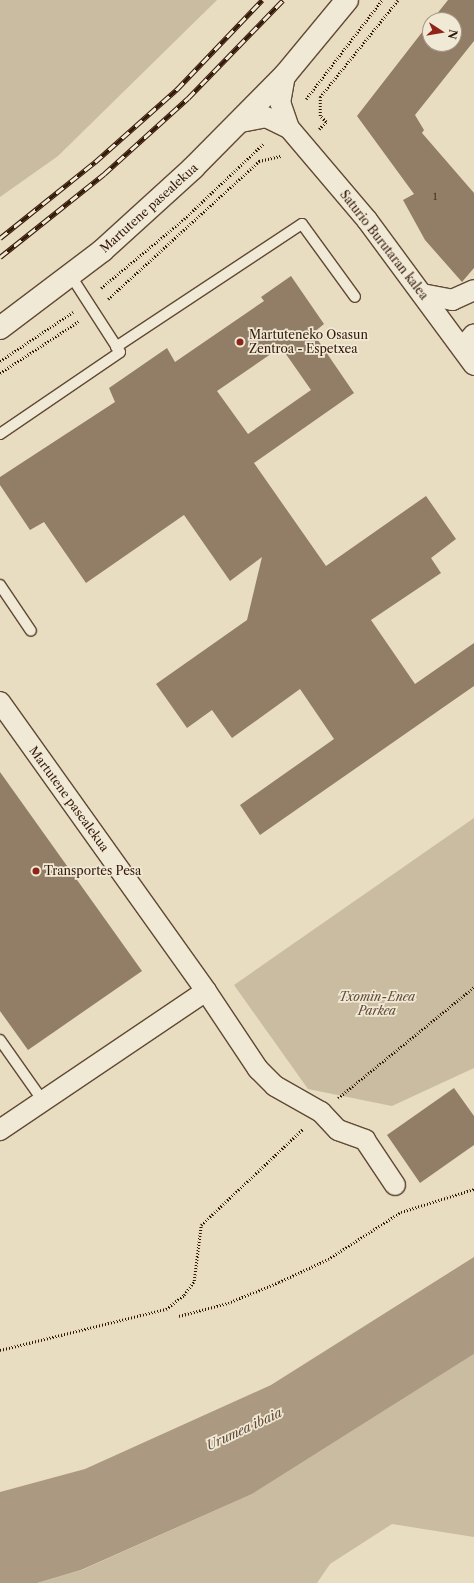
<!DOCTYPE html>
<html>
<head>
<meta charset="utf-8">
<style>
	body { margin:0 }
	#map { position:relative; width:474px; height:1583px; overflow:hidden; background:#e8ddc0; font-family:"Libre Caslon Text",serif }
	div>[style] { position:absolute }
	.green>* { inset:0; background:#c9bca1 }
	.water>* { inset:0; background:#ab9a81 }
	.building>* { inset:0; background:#927e67 }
	.path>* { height:2.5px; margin-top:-1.25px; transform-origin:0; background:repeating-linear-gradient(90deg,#341807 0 1px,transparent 0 3px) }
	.roads { filter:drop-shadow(1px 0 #614935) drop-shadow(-1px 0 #614935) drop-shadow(0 1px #614935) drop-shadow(0 -1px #614935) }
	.service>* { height:10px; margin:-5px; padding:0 5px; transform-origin:5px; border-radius:5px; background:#f0e9d6 }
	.minor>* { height:20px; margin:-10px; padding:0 10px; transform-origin:10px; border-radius:10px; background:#f0e9d6 }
	.secondary>* { height:22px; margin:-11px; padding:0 11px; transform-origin:11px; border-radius:11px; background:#f0e9d6 }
	.rail>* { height:4.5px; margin-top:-2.25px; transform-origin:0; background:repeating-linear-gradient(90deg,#f0e9d6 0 9px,#341807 0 18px); box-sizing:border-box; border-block:1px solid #341807 }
	.dots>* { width:11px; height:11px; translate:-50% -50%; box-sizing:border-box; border:2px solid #f0e9d6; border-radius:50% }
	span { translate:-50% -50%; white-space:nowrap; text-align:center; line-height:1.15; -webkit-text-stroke:3.5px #f0e9d6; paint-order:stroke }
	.number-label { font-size:10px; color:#4c321f }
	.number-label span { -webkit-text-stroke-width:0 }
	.street-label { font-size:12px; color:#341807 }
	.poi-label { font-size:12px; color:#341807 }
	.left { translate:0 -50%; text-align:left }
	.park-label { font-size:12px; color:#614935; font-style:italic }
	.water-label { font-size:13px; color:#644c38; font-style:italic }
	.north { position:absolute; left:422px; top:12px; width:40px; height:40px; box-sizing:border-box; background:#f0e9d6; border:1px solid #a59583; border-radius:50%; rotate:102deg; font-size:11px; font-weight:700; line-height:16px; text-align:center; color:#341807 }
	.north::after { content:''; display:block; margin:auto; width:14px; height:18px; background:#8f2418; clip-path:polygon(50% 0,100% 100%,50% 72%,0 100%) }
</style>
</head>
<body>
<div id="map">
	<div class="green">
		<i style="clip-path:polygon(0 0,217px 0,58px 156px,0 197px)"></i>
		<i style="clip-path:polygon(474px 818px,474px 1068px,392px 1106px,308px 1089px,234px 985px)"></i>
		<i style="clip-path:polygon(474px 1354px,474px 1537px,392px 1524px,330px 1564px,317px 1583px,37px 1583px,82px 1570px,252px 1494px)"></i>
	</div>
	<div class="water">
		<i style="clip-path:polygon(474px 1257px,474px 1354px,252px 1494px,81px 1570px,37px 1583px,0 1583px,0 1492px,85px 1469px,271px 1385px)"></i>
	</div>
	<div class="building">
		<i style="clip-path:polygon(448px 0,474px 0,474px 41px,415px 115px,424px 130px,422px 133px,474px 193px,474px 268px,462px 282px,425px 240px,403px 200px,414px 194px,357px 116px,430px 22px,430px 44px,454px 44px,454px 20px,432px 20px)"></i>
		<i style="clip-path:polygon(evenodd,291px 276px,324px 324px,313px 333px,354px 393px,254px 463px,326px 566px,426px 496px,456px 539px,431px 558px,441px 573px,371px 620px,415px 684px,474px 643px,474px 686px,260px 835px,240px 805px,334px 739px,300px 689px,232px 738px,212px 710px,187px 728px,156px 684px,247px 620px,262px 557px,230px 581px,184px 515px,86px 583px,44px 522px,30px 530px,0 485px,0 477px,115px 402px,109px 388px,167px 348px,175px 362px,264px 301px,261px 297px,291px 276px,281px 347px,311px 390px,248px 434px,217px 391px,281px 347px)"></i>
		<i style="clip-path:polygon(0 772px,142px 971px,28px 1050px,0 1011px)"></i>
		<i style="clip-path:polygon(454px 1088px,474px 1116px,474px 1145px,420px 1183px,387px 1135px)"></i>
	</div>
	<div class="path">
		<i style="left:306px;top:99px;width:125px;rotate:-52.5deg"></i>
		<i style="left:319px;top:129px;width:10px;rotate:-45deg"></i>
		<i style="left:326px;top:122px;width:8px;rotate:-135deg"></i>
		<i style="left:320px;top:116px;width:19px;rotate:-90deg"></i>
		<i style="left:320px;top:97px;width:124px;rotate:-51.2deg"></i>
		<i style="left:101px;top:288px;width:108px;rotate:-39.7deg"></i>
		<i style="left:184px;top:219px;width:110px;rotate:-43.5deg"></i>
		<i style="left:108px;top:299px;width:205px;rotate:-42.4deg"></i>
		<i style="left:259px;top:161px;width:23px;rotate:-13deg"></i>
		<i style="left:0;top:361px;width:88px;rotate:-33.9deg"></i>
		<i style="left:0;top:373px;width:95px;rotate:-33.4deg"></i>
		<i style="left:338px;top:1098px;width:176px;rotate:-39.2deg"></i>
		<i style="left:179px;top:1316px;width:51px;rotate:-14.9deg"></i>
		<i style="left:228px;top:1303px;width:55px;rotate:-22.4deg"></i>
		<i style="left:279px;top:1282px;width:54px;rotate:-25.1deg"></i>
		<i style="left:328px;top:1259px;width:87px;rotate:-32.8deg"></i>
		<i style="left:401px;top:1212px;width:77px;rotate:-17.5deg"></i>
		<i style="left:0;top:1350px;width:171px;rotate:-13.9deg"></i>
		<i style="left:166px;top:1309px;width:23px;rotate:-38deg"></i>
		<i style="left:184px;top:1295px;width:17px;rotate:-54deg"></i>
		<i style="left:194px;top:1281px;width:56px;rotate:-82.9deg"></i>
		<i style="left:201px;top:1225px;width:140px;rotate:-43.3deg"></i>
	</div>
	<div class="roads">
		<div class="service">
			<i style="left:116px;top:347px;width:223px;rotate:-33.5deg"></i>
			<i style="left:302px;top:224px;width:90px;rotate:54deg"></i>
			<i style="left:0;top:434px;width:145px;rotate:-34.3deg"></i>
			<i style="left:120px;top:352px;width:90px;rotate:-122.8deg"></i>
			<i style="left:0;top:585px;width:55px;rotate:56deg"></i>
			<i style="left:0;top:1040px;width:75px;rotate:54.8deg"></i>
		</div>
		<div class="minor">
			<i style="left:285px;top:75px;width:27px;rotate:100deg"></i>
			<i style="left:280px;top:102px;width:28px;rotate:71deg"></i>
			<i style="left:289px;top:128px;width:121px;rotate:49.7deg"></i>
			<i style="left:367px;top:220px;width:180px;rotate:53.6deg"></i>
			<i style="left:241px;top:122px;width:25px;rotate:-11deg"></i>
			<i style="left:266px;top:117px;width:25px;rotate:26deg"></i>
			<i style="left:422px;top:294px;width:31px;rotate:11deg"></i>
			<i style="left:452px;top:300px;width:24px;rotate:-24deg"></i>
			<i style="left:462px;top:348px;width:18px;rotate:-49deg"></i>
			<i style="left:0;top:702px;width:355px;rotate:54.5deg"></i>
			<i style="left:206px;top:991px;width:249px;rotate:146deg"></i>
			<i style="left:206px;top:991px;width:94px;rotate:56.3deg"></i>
			<i style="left:258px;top:1069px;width:24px;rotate:45deg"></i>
			<i style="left:275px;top:1086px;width:53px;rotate:29.5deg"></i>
			<i style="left:321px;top:1112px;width:25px;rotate:47deg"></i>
			<i style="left:338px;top:1130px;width:29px;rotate:20deg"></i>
			<i style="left:365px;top:1140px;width:54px;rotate:56.3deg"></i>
		</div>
		<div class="secondary">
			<i style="left:0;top:328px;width:129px;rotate:-37.1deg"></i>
			<i style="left:103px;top:250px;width:122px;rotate:-42.3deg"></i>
			<i style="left:193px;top:168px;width:131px;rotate:-45.3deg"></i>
			<i style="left:285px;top:75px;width:97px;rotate:-50.4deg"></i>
		</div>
	</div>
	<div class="rail">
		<i style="left:0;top:238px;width:122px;rotate:-38.7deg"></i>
		<i style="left:95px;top:162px;width:110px;rotate:-41.7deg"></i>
		<i style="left:177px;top:89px;width:123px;rotate:-46.3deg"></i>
		<i style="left:0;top:257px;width:133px;rotate:-38.6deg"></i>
		<i style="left:104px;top:174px;width:113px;rotate:-42.1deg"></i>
		<i style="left:188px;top:98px;width:136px;rotate:-45.9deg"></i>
	</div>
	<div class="dots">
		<i style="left:240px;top:342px;background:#8f2418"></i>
		<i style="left:36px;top:871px;background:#8f2418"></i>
	</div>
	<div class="number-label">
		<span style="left:435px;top:197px">1</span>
	</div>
	<div class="street-label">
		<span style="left:149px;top:208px;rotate:-42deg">Martutene pasealekua</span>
		<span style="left:384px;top:245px;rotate:52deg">Saturio Burutaran kalea</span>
		<span style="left:69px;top:799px;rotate:54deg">Martutene pasealekua</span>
	</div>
	<div class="poi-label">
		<span class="left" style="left:249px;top:342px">Martuteneko Osasun<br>Zentroa - Espetxea</span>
		<span class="left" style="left:44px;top:871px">Transportes Pesa</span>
	</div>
	<div class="park-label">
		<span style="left:377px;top:1004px">Txomin-Enea<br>Parkea</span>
	</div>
	<div class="water-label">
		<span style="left:244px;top:1429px;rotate:-25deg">Urumea ibaia</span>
	</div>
	<div class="north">N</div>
</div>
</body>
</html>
